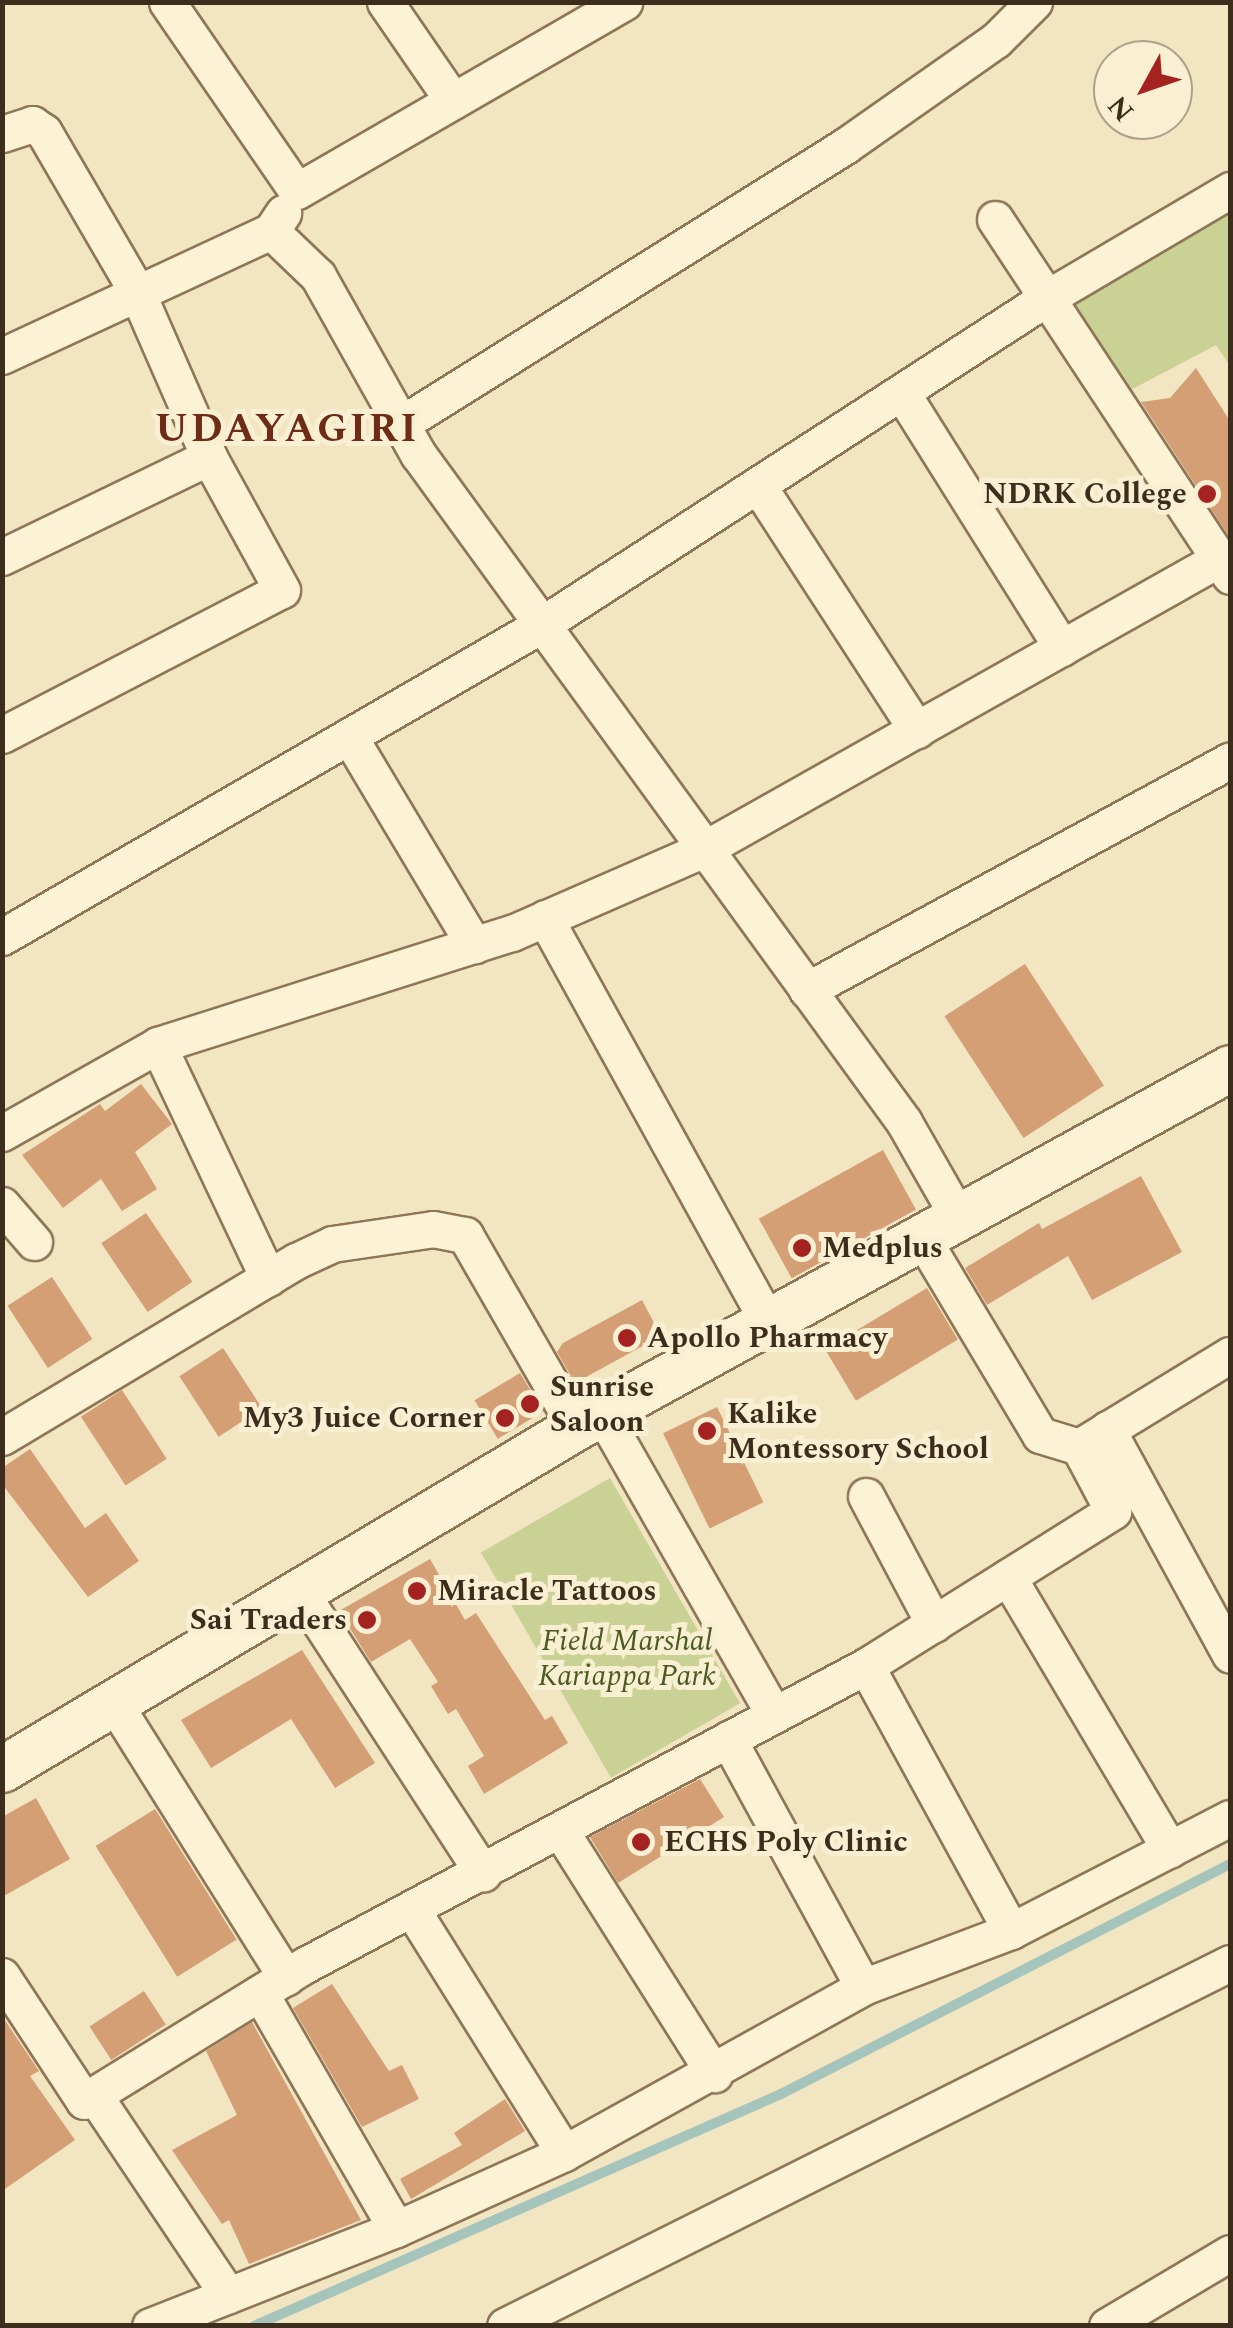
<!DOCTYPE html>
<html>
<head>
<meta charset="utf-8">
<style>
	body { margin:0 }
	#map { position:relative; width:1233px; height:2328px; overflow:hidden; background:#f2e5c2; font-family:Spectral,serif }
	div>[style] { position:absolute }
	.green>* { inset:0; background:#c9d294; transform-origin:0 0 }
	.stream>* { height:10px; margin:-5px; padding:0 5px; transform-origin:5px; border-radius:5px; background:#a5c5bc }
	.building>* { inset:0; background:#d49f74; transform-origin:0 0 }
	.roads { filter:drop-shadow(2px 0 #8f7657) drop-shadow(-2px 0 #8f7657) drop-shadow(0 2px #8f7657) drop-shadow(0 -2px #8f7657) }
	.minor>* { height:35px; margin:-17.5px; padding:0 17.5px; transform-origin:17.5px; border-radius:17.5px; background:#fcf2d6 }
	.tertiary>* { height:45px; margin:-22.5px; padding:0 22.5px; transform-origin:22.5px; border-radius:22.5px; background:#fcf2d6 }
	.dots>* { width:28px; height:28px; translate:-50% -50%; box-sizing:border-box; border:5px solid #f9efd2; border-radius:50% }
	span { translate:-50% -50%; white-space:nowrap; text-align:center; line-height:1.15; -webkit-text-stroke:10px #f9efd2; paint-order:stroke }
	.poi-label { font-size:30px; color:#3d2d1d; font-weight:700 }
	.right { translate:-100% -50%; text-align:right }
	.left { translate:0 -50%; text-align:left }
	.park-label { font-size:30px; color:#4b5b21; font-style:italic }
	.district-label { font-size:40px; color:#6e2c17; font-weight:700; letter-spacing:2.5px }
	.frame { position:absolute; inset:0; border:5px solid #3d2d1d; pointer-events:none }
	.north { position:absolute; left:1093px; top:40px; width:100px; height:100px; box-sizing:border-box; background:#f9efd2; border:2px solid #aea18a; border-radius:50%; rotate:230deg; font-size:28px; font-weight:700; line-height:40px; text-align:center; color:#3d2d1d }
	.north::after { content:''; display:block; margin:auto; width:35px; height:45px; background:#a42320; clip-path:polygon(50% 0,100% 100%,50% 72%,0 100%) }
</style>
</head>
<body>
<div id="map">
	<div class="green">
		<i style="clip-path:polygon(1230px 196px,1230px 366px,1216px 345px,1125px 393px,1064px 302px)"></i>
		<i style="left:610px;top:1478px;width:260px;height:149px;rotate:60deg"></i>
	</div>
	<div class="stream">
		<i style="left:254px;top:2326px;width:576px;rotate:-23.76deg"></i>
		<i style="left:781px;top:2094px;width:504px;rotate:-27.12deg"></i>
	</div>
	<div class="building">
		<i style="clip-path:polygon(1196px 368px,1230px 421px,1230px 538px,1141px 402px,1170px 398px)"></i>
		<i style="left:1025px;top:964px;width:145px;height:96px;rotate:57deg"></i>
		<i style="clip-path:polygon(141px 1084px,172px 1124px,135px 1152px,157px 1189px,122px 1211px,101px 1179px,63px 1208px,22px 1155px,100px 1104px,105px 1111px)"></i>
		<i style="left:883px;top:1150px;width:68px;height:142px;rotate:61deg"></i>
		<i style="clip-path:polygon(1141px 1176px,1182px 1252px,1092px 1300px,1068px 1256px,987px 1305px,965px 1268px,1039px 1223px,1042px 1229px)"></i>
		<i style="left:146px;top:1213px;width:83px;height:54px;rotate:56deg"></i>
		<i style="left:52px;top:1277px;width:74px;height:53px;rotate:57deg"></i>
		<i style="left:927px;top:1288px;width:60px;height:119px;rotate:59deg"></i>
		<i style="clip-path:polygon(642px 1300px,661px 1336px,575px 1383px,557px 1352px,563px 1343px)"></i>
		<i style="left:223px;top:1348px;width:72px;height:52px;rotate:57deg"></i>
		<i style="left:520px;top:1373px;width:45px;height:53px;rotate:59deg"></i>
		<i style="left:122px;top:1390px;width:82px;height:49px;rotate:57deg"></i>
		<i style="left:717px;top:1407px;width:106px;height:60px;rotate:64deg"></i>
		<i style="clip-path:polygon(30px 1449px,85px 1528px,106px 1513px,139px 1561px,88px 1597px,2px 1484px,2px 1468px)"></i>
		<i style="clip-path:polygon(430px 1559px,465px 1620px,476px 1613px,545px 1720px,552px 1716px,568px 1743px,484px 1794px,468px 1766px,484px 1756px,456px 1709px,448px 1714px,431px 1686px,438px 1682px,410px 1639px,371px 1662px,339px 1611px)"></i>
		<i style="clip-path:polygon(302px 1650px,375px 1763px,335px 1788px,291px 1719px,211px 1768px,181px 1720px)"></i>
		<i style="clip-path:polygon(700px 1779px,724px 1817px,618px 1883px,590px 1837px)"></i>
		<i style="clip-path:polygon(36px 1798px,70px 1859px,2px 1897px,2px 1817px)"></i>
		<i style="left:155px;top:1809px;width:154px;height:70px;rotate:58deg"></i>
		<i style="clip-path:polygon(332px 1984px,389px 2071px,402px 2065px,419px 2099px,362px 2127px,293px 2008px)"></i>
		<i style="left:144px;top:1991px;width:40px;height:65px;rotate:57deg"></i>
		<i style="clip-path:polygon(2px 2016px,39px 2071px,30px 2076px,75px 2140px,2px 2191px)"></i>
		<i style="clip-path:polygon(252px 2022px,361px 2220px,249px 2264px,229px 2220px,222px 2224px,172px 2150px,237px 2115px,206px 2051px)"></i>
		<i style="clip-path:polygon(505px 2099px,525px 2131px,411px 2199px,400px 2179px,462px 2145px,454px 2133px)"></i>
	</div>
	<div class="roads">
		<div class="minor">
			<i style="left:167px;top:2px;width:229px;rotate:55.5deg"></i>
			<i style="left:297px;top:191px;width:378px;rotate:-30deg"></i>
			<i style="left:385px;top:2px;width:120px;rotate:55.5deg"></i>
			<i style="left:2px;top:134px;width:32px;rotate:-18deg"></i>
			<i style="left:32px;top:124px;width:14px;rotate:34deg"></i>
			<i style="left:44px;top:132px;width:185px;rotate:59.8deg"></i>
			<i style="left:137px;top:292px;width:180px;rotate:66.4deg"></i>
			<i style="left:209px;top:457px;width:230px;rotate:154.2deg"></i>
			<i style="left:995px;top:219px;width:407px;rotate:56.6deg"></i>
			<i style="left:271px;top:231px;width:65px;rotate:43.8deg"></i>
			<i style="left:318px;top:276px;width:204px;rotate:60.7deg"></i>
			<i style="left:418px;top:454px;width:826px;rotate:53.96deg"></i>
			<i style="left:904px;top:1122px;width:113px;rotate:60.3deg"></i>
			<i style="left:2px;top:356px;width:297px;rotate:-24.9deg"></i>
			<i style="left:271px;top:231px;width:22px;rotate:-56deg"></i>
			<i style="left:902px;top:393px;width:301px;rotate:57.9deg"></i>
			<i style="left:401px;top:424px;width:524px;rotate:-32.05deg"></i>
			<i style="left:845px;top:146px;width:184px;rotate:-35.1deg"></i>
			<i style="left:996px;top:40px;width:54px;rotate:-45deg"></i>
			<i style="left:759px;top:487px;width:290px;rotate:57deg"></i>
			<i style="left:2px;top:735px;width:315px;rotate:-27.4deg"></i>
			<i style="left:282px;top:590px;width:152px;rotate:-118.8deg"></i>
			<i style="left:349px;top:736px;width:244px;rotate:59.1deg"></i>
			<i style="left:545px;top:918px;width:464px;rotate:61.1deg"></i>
			<i style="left:2px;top:937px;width:623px;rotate:-30.06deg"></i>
			<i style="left:541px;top:625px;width:600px;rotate:-32.9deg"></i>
			<i style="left:1045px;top:299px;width:215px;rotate:-30.5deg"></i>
			<i style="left:807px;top:990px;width:481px;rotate:-28.5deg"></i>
			<i style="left:158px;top:1045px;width:258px;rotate:64.7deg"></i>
			<i style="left:2px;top:1133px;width:179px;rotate:-29.4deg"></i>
			<i style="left:158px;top:1045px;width:371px;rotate:-17.6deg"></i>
			<i style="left:512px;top:933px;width:210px;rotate:-23.6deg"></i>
			<i style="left:704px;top:849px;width:591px;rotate:-29.38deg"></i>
			<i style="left:1219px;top:559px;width:20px;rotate:57deg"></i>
			<i style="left:2px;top:1205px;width:49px;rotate:49.1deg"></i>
			<i style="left:924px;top:1241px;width:226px;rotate:59.1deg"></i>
			<i style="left:1040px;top:1435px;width:41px;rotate:17.1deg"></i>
			<i style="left:1079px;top:1447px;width:177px;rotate:-31.4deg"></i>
			<i style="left:602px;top:1413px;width:347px;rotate:60.3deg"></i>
			<i style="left:1107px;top:1429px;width:257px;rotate:61.4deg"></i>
			<i style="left:2px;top:1437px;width:343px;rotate:-30.9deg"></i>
			<i style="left:296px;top:1261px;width:40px;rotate:-25deg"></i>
			<i style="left:332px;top:1244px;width:102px;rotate:-8.4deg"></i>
			<i style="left:433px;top:1229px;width:33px;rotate:11deg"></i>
			<i style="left:465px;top:1235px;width:222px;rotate:60deg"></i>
			<i style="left:866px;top:1496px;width:145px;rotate:62deg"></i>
			<i style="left:1008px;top:1577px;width:317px;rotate:59.3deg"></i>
			<i style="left:299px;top:1590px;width:338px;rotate:57deg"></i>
			<i style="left:866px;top:1666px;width:302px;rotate:61.3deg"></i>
			<i style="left:114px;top:1703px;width:324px;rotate:57.9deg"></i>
			<i style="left:728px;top:1739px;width:282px;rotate:61.4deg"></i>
			<i style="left:560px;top:1830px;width:289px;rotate:57.7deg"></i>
			<i style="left:413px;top:1911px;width:285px;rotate:58deg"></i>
			<i style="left:2px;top:1976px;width:149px;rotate:56.7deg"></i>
			<i style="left:84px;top:2101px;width:262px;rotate:-31.6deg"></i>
			<i style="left:307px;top:1964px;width:633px;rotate:-28.06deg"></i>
			<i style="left:866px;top:1666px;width:292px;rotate:-32.1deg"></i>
			<i style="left:1113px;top:1511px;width:72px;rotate:-118deg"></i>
			<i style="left:260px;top:1993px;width:272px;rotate:60deg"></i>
			<i style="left:94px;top:2095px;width:241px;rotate:56.2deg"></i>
			<i style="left:150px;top:2326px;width:264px;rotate:-21.5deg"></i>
			<i style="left:396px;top:2229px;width:184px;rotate:-24.3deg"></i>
			<i style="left:564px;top:2153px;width:342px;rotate:-29deg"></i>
			<i style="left:863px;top:1987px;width:158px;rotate:-20.7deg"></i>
			<i style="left:1011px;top:1931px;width:246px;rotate:-27.3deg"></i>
			<i style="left:505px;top:2326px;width:811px;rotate:-26.6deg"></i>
			<i style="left:1107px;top:2326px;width:143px;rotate:-30.7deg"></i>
		</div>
		<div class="tertiary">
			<i style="left:2px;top:1769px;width:668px;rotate:-30.79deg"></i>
			<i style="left:576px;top:1427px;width:746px;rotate:-28.76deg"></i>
		</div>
	</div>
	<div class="dots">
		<i style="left:1207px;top:494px;background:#a42320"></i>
		<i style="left:802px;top:1248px;background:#a42320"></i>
		<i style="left:627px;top:1338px;background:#a42320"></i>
		<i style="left:530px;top:1404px;background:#a42320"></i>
		<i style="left:505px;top:1418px;background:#a42320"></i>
		<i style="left:707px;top:1431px;background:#a42320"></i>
		<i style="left:417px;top:1591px;background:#a42320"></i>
		<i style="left:367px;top:1620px;background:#a42320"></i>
		<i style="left:641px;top:1842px;background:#a42320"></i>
	</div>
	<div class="poi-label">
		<span class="right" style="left:1187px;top:494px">NDRK College</span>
		<span class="left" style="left:822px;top:1248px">Medplus</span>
		<span class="left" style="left:647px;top:1338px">Apollo Pharmacy</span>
		<span class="left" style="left:550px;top:1404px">Sunrise<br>Saloon</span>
		<span class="left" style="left:727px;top:1431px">Kalike<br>Montessory School</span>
		<span class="right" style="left:485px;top:1418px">My3 Juice Corner</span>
		<span class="left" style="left:437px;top:1591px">Miracle Tattoos</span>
		<span class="right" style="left:347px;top:1620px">Sai Traders</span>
		<span class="left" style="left:664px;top:1842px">ECHS Poly Clinic</span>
	</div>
	<div class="park-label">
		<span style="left:627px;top:1658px">Field Marshal<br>Kariappa Park</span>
	</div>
	<div class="district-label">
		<span style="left:287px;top:430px">UDAYAGIRI</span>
	</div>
	<div class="frame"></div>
	<div class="north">N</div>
</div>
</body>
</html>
